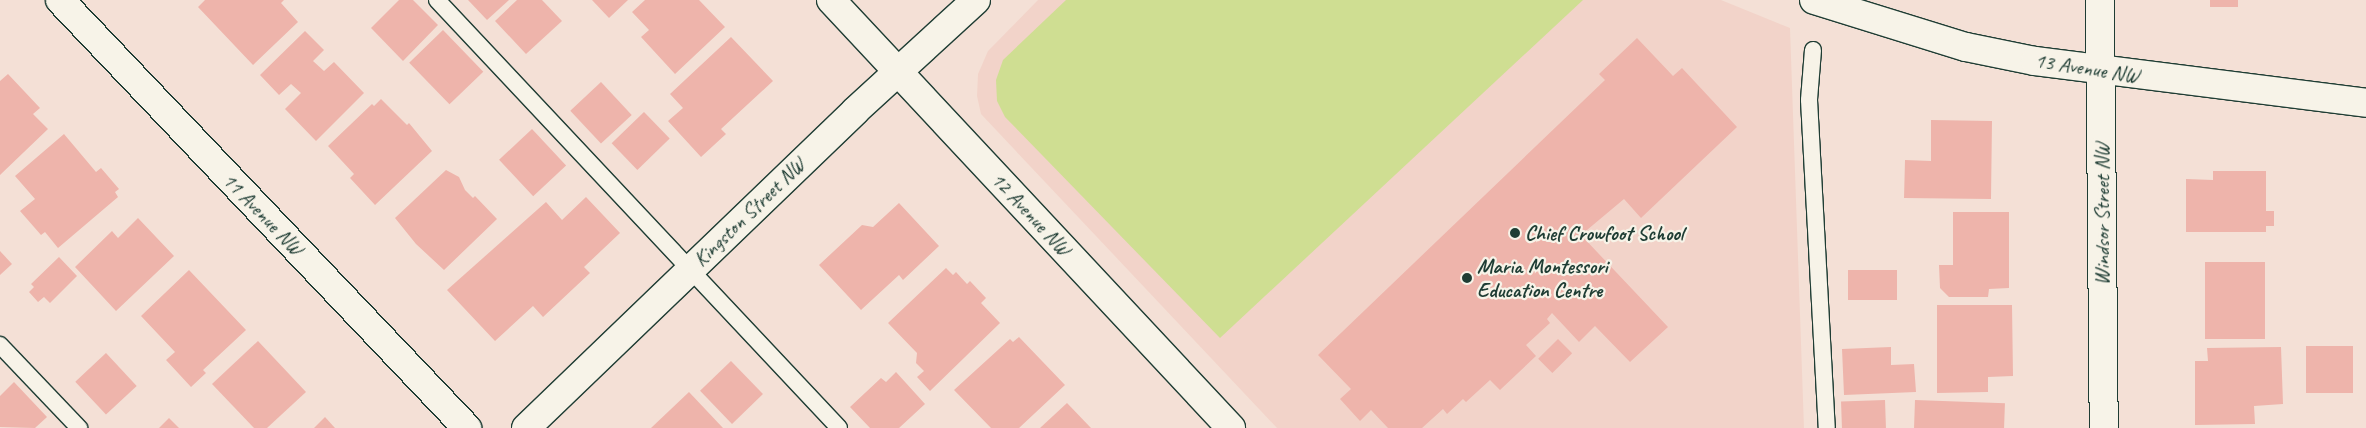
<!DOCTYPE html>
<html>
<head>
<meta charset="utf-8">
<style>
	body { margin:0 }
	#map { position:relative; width:2366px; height:428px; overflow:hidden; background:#f4e0d6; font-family:Caveat,sans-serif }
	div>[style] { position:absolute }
	.built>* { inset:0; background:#f2d3c9 }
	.green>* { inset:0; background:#cfde92 }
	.building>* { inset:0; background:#eeb4ab; transform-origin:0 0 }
	.roads { filter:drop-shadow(1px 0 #1f3d34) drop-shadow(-1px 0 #1f3d34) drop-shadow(0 1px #1f3d34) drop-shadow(0 -1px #1f3d34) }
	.lane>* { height:16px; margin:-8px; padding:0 8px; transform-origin:8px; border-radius:8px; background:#f7f3e8 }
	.street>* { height:28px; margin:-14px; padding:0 14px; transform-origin:14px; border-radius:14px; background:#f7f3e8 }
	.dots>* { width:14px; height:14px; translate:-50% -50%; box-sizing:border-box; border:2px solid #f7f3e8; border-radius:50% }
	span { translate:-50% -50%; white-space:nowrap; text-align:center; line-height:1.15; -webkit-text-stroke:4.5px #f7f3e8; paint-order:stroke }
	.street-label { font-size:21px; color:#1f3d34 }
	.poi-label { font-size:21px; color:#1f3d34; font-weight:700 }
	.left { translate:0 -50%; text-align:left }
</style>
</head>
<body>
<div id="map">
	<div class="built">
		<i style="clip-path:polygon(1038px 0,1721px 0,1790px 28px,1804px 428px,1277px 428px,981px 114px,977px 96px,978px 74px,988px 51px)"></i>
	</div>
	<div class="green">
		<i style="clip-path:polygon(1066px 0,1583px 0,1220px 338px,1005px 117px,997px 101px,996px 80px,1003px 60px)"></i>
	</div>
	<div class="building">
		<i style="clip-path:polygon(205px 0,284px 0,281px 3px,298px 22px,253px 65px,198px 7px)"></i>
		<i style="clip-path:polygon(399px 0,413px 0,438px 25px,403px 61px,371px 28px)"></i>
		<i style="clip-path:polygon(468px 0,509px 0,487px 20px)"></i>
		<i style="clip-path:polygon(517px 0,542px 0,562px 21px,526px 54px,495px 21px)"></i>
		<i style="clip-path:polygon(592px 0,628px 0,609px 18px)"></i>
		<i style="clip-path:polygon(645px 0,699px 0,725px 27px,675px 74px,641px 37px,649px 30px,632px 12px)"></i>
		<i style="left:2210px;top:0;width:28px;height:7px"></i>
		<i style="left:443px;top:30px;width:58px;height:47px;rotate:46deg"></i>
		<i style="clip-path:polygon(305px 31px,324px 50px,313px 61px,324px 71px,334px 62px,364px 93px,316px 141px,285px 109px,301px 93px,291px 84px,279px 95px,260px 75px)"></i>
		<i style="clip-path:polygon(731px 37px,773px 81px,721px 129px,726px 134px,701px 157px,668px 121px,683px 108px,670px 94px)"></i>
		<i style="clip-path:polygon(1637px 38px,1673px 76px,1682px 68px,1737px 127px,1641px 218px,1624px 199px,1581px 235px,1668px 327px,1630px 362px,1595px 326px,1579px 342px,1552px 313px,1547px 319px,1550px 323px,1526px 345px,1536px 356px,1500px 390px,1490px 380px,1466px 402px,1463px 399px,1447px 414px,1443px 409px,1422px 428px,1388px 428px,1371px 410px,1360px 421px,1340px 399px,1351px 389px,1318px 355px,1605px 80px,1599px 74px)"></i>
		<i style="clip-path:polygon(8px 74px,40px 108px,33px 114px,48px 129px,0 175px,0 81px)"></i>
		<i style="left:601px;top:82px;width:45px;height:42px;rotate:47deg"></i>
		<i style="clip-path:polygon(381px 99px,407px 125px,409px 123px,432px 151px,375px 205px,350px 178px,354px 174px,328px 146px,372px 104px,374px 106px)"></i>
		<i style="left:644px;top:112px;width:37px;height:45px;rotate:46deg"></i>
		<i style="clip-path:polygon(1931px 120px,1992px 121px,1991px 199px,1904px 198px,1905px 160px,1931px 161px)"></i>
		<i style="left:532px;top:129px;width:50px;height:45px;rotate:47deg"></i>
		<i style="clip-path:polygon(64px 134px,96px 172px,101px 168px,119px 189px,115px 192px,118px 197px,58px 248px,45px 232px,41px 235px,20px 211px,35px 199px,15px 176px)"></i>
		<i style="clip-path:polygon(446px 170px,459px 177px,465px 190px,473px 198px,475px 196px,497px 219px,444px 270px,416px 244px,395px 218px)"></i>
		<i style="clip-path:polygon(2213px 171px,2266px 171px,2266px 211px,2274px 211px,2274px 226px,2266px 226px,2266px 232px,2186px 232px,2186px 179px,2213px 180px)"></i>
		<i style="clip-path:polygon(586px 197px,620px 233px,584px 267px,590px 273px,543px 317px,533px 306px,495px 341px,447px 290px,546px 202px,562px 220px)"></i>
		<i style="clip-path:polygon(899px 203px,939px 246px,903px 280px,899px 275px,861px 310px,819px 265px,862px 225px,873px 227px)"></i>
		<i style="clip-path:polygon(1953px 212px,2009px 212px,2009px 288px,1989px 289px,1988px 297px,1949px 297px,1940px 288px,1939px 265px,1953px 265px)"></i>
		<i style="clip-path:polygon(138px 218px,174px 256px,116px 311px,75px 267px,112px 231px,118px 238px)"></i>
		<i style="clip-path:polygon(0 251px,12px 264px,0 275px)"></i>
		<i style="clip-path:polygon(59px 257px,77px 276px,50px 303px,44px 297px,38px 302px,29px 292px,34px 287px,31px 284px)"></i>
		<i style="left:2205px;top:262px;width:60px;height:77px"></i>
		<i style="clip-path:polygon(946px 268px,953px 275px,956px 272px,967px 284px,970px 281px,986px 298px,981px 303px,1000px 323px,930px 391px,917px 377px,924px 371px,916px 363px,917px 353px,888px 323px)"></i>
		<i style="clip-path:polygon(189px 270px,246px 330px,203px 370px,206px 373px,191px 387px,166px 360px,175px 352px,141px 316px)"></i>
		<i style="left:1848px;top:270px;width:49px;height:30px"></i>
		<i style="clip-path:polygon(1937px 305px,2012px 305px,2013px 376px,1988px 377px,1988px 392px,1937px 393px)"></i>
		<i style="clip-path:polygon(1019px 337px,1065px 385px,1019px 428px,991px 428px,954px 390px,1010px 339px,1013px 342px)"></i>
		<i style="left:1558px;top:339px;width:20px;height:28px;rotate:45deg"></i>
		<i style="clip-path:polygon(258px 341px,306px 392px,267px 428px,254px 428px,212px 384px)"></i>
		<i style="left:2306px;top:346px;width:47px;height:47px"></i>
		<i style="clip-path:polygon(1891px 347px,1891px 365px,1914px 364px,1916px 392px,1844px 395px,1842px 349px)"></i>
		<i style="clip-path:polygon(2281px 347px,2283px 404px,2254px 406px,2255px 424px,2195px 425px,2195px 361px,2208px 361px,2207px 348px)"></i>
		<i style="left:106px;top:353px;width:45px;height:42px;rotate:47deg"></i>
		<i style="left:731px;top:361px;width:46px;height:43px;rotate:46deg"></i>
		<i style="clip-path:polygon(896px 372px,925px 404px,899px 428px,870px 428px,850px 407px,881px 378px,886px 382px)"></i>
		<i style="clip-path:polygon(14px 382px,47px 417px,35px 428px,0 427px,0 396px)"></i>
		<i style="clip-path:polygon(689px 392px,723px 428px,651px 428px)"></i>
		<i style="left:1885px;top:400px;width:28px;height:44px;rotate:88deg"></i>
		<i style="left:1915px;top:400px;width:90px;height:28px;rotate:2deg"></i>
		<i style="clip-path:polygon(1067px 403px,1091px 428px,1040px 428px)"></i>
		<i style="clip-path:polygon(325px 417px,335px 428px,314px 428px)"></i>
		<i style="clip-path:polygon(169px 418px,179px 428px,159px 428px)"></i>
	</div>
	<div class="roads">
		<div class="lane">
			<i style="left:437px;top:0;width:587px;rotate:46.79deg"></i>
			<i style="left:1813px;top:50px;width:50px;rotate:94.6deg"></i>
			<i style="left:1809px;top:100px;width:328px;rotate:86.9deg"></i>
			<i style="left:0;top:345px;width:115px;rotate:46.4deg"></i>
		</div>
		<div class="street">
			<i style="left:60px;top:0;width:591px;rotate:46.44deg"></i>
			<i style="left:831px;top:0;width:586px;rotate:46.94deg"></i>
			<i style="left:1814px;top:0;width:159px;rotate:17.2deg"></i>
			<i style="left:1966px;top:47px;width:70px;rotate:11.5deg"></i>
			<i style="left:2035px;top:61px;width:334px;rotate:7.2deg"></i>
			<i style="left:2100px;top:0;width:428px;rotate:89.5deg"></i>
			<i style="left:526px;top:428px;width:457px;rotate:-43.9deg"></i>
			<i style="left:855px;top:111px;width:164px;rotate:-42.5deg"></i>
		</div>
	</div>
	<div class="dots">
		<i style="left:1515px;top:233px;background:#1f3d34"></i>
		<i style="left:1467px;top:278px;background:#1f3d34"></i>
	</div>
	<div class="street-label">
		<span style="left:2087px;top:68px;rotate:9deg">13 Avenue NW</span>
		<span style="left:749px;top:212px;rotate:-44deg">Kingston Street NW</span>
		<span style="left:263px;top:214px;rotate:46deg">11 Avenue NW</span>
		<span style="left:1031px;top:214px;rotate:47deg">12 Avenue NW</span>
		<span style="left:2102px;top:214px;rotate:-90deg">Windsor Street NW</span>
	</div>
	<div class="poi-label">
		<span class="left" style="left:1525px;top:233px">Chief Crowfoot School</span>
		<span class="left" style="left:1477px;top:278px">Maria Montessori<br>Education Centre</span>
	</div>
</div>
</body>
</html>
